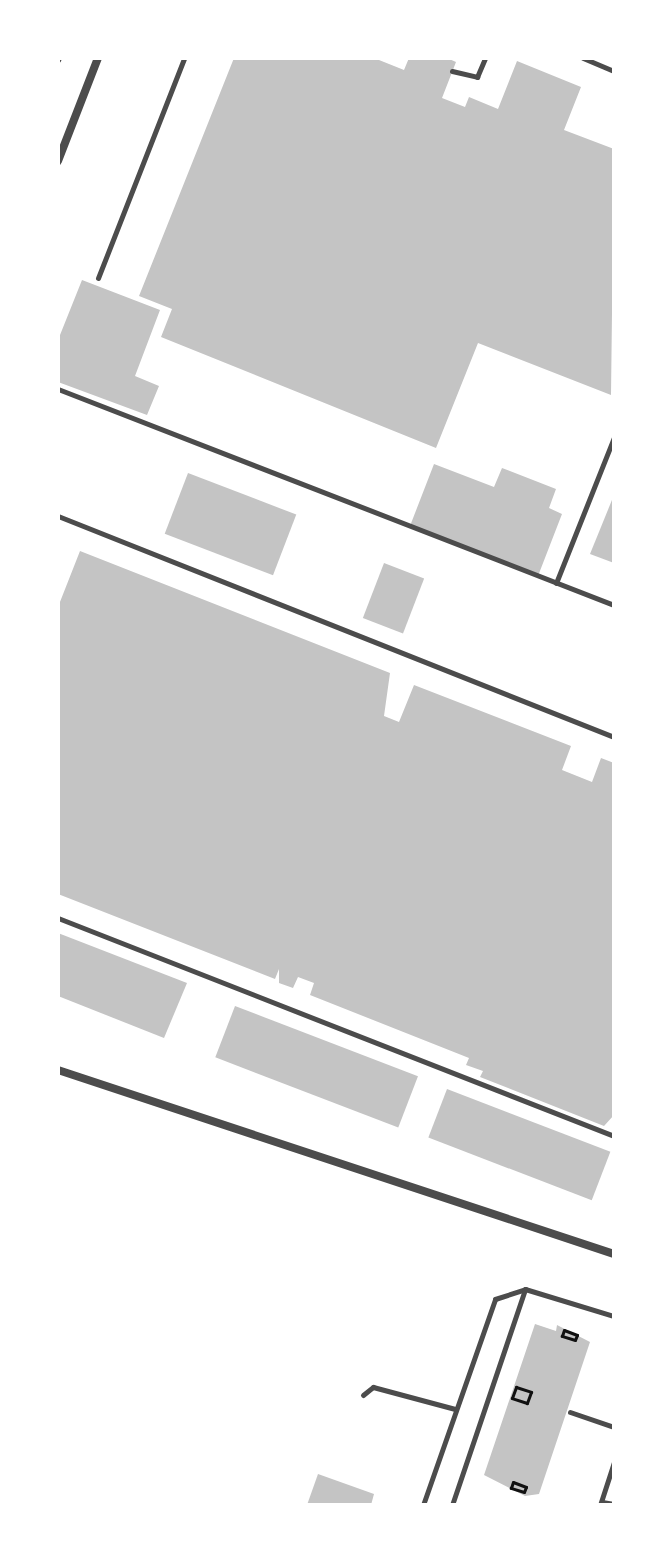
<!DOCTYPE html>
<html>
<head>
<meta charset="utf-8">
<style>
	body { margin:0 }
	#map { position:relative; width:672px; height:1563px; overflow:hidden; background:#fff; font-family:Ubuntu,sans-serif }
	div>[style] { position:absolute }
	.building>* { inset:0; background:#c4c4c4; transform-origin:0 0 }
	.path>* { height:3px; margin:-1.5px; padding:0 1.5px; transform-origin:1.5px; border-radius:1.5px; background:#111 }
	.service>* { height:5px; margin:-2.5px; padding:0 2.5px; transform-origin:2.5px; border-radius:2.5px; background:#4c4c4c }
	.minor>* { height:8px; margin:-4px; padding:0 4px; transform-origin:4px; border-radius:4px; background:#4c4c4c }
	span { translate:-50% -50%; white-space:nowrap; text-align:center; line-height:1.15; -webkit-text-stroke:6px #fff; paint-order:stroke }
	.frame { position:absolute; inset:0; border:60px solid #fff; pointer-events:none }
</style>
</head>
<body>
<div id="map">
	<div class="building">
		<i style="clip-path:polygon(234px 58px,374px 58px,404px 70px,409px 58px,447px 58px,456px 62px,442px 98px,465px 107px,469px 97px,498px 109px,517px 61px,581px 87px,564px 130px,614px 149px,611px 395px,478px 343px,436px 448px,161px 337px,172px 309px,139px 296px)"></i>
		<i style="clip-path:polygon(82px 280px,160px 310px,135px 376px,159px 386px,147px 415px,58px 382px,58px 340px)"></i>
		<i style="clip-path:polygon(434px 464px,494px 487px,502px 468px,556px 489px,549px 508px,562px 514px,538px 576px,410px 526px)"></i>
		<i style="left:188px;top:473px;width:116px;height:65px;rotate:21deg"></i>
		<i style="clip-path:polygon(614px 495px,614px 563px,590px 554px)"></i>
		<i style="clip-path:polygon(80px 551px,390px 673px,384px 716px,399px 722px,414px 685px,571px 746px,562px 770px,592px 782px,601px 758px,614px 763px,614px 1115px,604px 1126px,480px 1077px,483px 1071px,466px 1065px,469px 1058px,310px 995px,314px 983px,298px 977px,293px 988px,279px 983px,279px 969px,275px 979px,58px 894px,58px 607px)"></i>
		<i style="left:384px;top:563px;width:43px;height:59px;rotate:21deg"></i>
		<i style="clip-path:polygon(58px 933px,187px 983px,164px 1038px,58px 996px)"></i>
		<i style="left:235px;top:1006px;width:196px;height:55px;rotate:21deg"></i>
		<i style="left:447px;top:1089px;width:175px;height:52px;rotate:21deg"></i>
		<i style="clip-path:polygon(535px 1324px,556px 1331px,557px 1325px,590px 1342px,539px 1494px,525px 1496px,484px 1475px)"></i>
		<i style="clip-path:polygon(318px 1474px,374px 1494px,371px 1505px,307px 1505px)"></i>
	</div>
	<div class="path">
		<i style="left:564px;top:1330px;width:14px;rotate:21deg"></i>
		<i style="left:577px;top:1335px;width:5px;rotate:112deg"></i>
		<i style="left:575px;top:1340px;width:14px;rotate:-163deg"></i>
		<i style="left:562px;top:1336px;width:6px;rotate:-72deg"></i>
		<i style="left:516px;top:1387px;width:16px;rotate:18deg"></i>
		<i style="left:531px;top:1392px;width:12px;rotate:110deg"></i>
		<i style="left:527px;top:1403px;width:16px;rotate:-162deg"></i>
		<i style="left:512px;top:1398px;width:12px;rotate:-70deg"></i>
		<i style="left:513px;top:1482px;width:14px;rotate:21deg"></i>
		<i style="left:526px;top:1487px;width:5px;rotate:112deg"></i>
		<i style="left:524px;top:1492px;width:14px;rotate:-163deg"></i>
		<i style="left:511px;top:1488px;width:6px;rotate:-72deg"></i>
	</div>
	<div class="service">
		<i style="left:583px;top:58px;width:34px;rotate:23deg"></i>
		<i style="left:58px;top:60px;width:2px;rotate:-63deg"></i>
		<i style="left:452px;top:71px;width:26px;rotate:13deg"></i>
		<i style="left:477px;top:77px;width:21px;rotate:-67deg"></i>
		<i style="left:98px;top:278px;width:236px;rotate:-68.6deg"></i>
		<i style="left:58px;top:389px;width:596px;rotate:21.23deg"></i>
		<i style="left:58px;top:516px;width:598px;rotate:21.68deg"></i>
		<i style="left:556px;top:583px;width:157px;rotate:-68.3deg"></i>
		<i style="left:58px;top:918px;width:597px;rotate:21.41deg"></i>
		<i style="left:363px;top:1395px;width:13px;rotate:-39deg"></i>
		<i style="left:373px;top:1387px;width:85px;rotate:15deg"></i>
		<i style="left:570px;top:1412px;width:46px;rotate:18.8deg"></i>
		<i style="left:602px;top:1502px;width:12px;rotate:9deg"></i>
		<i style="left:423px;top:1505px;width:218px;rotate:-70.7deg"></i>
		<i style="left:495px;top:1299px;width:32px;rotate:-18deg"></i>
		<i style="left:525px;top:1289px;width:93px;rotate:16.9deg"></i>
		<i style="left:452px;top:1505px;width:228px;rotate:-71.3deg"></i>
		<i style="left:600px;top:1505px;width:45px;rotate:-72deg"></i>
	</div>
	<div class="minor">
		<i style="left:58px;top:161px;width:110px;rotate:-68.8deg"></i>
		<i style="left:58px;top:1070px;width:586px;rotate:18.31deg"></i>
	</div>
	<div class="frame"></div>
</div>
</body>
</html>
